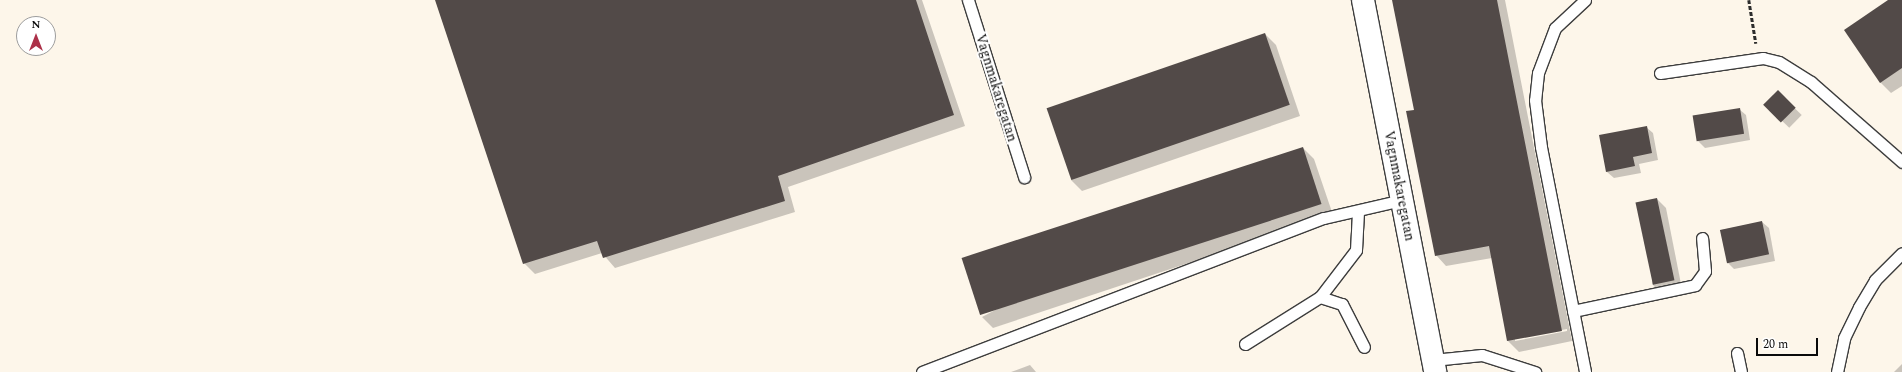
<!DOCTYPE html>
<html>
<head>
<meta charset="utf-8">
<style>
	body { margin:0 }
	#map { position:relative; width:1902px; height:372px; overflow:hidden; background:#fdf6ea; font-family:Spectral,serif }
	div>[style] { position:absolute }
	.shadow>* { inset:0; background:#0003; transform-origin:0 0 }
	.building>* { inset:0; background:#524a48; transform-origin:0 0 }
	.path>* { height:2.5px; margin-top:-1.25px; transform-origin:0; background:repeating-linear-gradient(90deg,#2c2c2c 0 4px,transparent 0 6px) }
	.roads { filter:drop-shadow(1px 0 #3d3d3d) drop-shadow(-1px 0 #3d3d3d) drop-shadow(0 1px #3d3d3d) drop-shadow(0 -1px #3d3d3d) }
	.lane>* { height:11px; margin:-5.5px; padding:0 5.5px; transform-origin:5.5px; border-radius:5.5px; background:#fff }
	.street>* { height:22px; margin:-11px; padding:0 11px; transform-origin:11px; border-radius:11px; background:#fff }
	span { translate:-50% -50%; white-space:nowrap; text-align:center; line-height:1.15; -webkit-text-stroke:4px #fff; paint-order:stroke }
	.street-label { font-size:14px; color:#0a0a0a }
	.north { position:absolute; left:16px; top:16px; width:40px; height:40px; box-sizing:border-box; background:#fff; border:1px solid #9d9d9d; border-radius:50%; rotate:0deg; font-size:11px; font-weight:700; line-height:16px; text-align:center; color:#0a0a0a }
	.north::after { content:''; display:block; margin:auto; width:14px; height:18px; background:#ac3149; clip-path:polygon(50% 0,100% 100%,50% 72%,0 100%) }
	.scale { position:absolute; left:1756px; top:338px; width:62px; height:18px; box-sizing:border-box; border:2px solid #0a0a0a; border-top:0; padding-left:5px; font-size:12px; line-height:14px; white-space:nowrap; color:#0a0a0a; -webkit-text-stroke:3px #fff; paint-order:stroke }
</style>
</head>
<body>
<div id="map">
	<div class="shadow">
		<i style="clip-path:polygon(436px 0,922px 0,965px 126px,788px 187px,795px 212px,615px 268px,602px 253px,535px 274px,524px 263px)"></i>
		<i style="clip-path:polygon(evenodd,1393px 0,1505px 0,1572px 341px,1519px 352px,1508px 341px,1492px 258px,1446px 266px,1436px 255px,1415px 110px,1393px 0,1567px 329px,1567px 331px,1515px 341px,1515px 339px,1567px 329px)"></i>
		<i style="clip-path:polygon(1890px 0,1902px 0,1902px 86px,1891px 93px,1880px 82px)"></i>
		<i style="clip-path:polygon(1265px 34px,1276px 45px,1300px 116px,1082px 191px,1071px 180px)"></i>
		<i style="left:1778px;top:92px;width:33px;height:18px;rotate:44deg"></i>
		<i style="clip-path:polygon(1739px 109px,1746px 115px,1750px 140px,1705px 148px,1698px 141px)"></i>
		<i style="clip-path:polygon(1646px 127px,1653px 133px,1658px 160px,1639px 164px,1641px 173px,1614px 178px,1607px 172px,1600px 136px)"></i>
		<i style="clip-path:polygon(1303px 148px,1314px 159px,1333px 215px,993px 328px,982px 317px)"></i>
		<i style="clip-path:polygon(1657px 199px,1666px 208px,1682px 289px,1661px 293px,1652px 284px)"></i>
		<i style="clip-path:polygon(1762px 222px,1769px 228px,1775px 261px,1734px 269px,1727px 262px,1721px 230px)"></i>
		<i style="clip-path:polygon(1902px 364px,1902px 372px,1894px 372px)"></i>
		<i style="clip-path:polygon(1030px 365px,1036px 372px,1011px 372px)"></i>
	</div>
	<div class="building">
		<i style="clip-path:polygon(435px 0,916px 0,954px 115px,778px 176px,785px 201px,603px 258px,597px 241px,523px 264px)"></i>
		<i style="clip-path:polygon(1392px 0,1497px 0,1562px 331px,1507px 341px,1489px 246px,1435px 256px,1406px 111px,1414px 110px)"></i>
		<i style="clip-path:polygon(1888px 0,1902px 0,1902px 68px,1880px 83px,1844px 30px)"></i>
		<i style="left:1265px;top:33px;width:76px;height:231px;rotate:71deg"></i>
		<i style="left:1778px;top:90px;width:25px;height:21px;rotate:45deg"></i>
		<i style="left:1740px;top:108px;width:26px;height:48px;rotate:81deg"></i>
		<i style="clip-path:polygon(1647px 126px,1652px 153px,1633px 157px,1635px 166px,1606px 172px,1599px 135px)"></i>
		<i style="left:1303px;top:147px;width:60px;height:359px;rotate:72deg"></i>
		<i style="left:1657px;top:198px;width:84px;height:22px;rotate:78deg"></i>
		<i style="left:1762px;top:221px;width:34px;height:43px;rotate:78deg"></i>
	</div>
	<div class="path">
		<i style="left:1749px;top:0;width:44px;rotate:80.8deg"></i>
	</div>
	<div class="roads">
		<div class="lane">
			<i style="left:968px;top:0;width:186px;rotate:72.4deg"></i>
			<i style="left:1585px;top:0;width:41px;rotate:137deg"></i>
			<i style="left:1555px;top:28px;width:48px;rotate:110.7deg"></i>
			<i style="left:1538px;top:73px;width:27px;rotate:96deg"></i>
			<i style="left:1535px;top:100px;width:47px;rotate:82.7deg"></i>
			<i style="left:1541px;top:147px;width:229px;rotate:78.9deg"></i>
			<i style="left:1660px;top:73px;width:104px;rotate:-8.3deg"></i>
			<i style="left:1763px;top:58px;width:16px;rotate:14deg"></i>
			<i style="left:1779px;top:62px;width:38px;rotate:32deg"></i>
			<i style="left:1811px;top:82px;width:121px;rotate:41.3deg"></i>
			<i style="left:1320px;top:297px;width:23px;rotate:18deg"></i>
			<i style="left:1342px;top:304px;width:48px;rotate:62.9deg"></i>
			<i style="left:1573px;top:311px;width:125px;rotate:-12deg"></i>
			<i style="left:1695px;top:285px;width:17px;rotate:-54deg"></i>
			<i style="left:1705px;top:271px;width:33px;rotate:-95deg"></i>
			<i style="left:1245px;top:344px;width:89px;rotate:-32.1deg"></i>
			<i style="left:1320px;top:297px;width:59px;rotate:-52.5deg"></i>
			<i style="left:1356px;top:250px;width:39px;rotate:-87deg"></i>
			<i style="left:1737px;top:353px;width:19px;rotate:78deg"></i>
			<i style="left:1433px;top:360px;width:49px;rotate:-5.8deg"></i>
			<i style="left:1482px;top:355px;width:56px;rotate:17.8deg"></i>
			<i style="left:922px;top:372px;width:430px;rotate:-21deg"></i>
			<i style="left:1324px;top:218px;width:80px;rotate:-13deg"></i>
			<i style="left:1837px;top:372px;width:35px;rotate:-78deg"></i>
			<i style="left:1844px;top:338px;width:34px;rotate:-64deg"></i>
			<i style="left:1859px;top:307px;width:31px;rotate:-59deg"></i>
			<i style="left:1875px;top:280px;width:38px;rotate:-45deg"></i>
		</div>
		<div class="street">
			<i style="left:1363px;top:0;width:379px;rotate:79deg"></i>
		</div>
	</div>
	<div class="street-label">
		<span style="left:996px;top:88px;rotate:73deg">Vagnmakaregatan</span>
		<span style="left:1399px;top:186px;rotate:79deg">Vagnmakaregatan</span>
	</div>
	<div class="north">N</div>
	<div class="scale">20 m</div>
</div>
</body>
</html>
